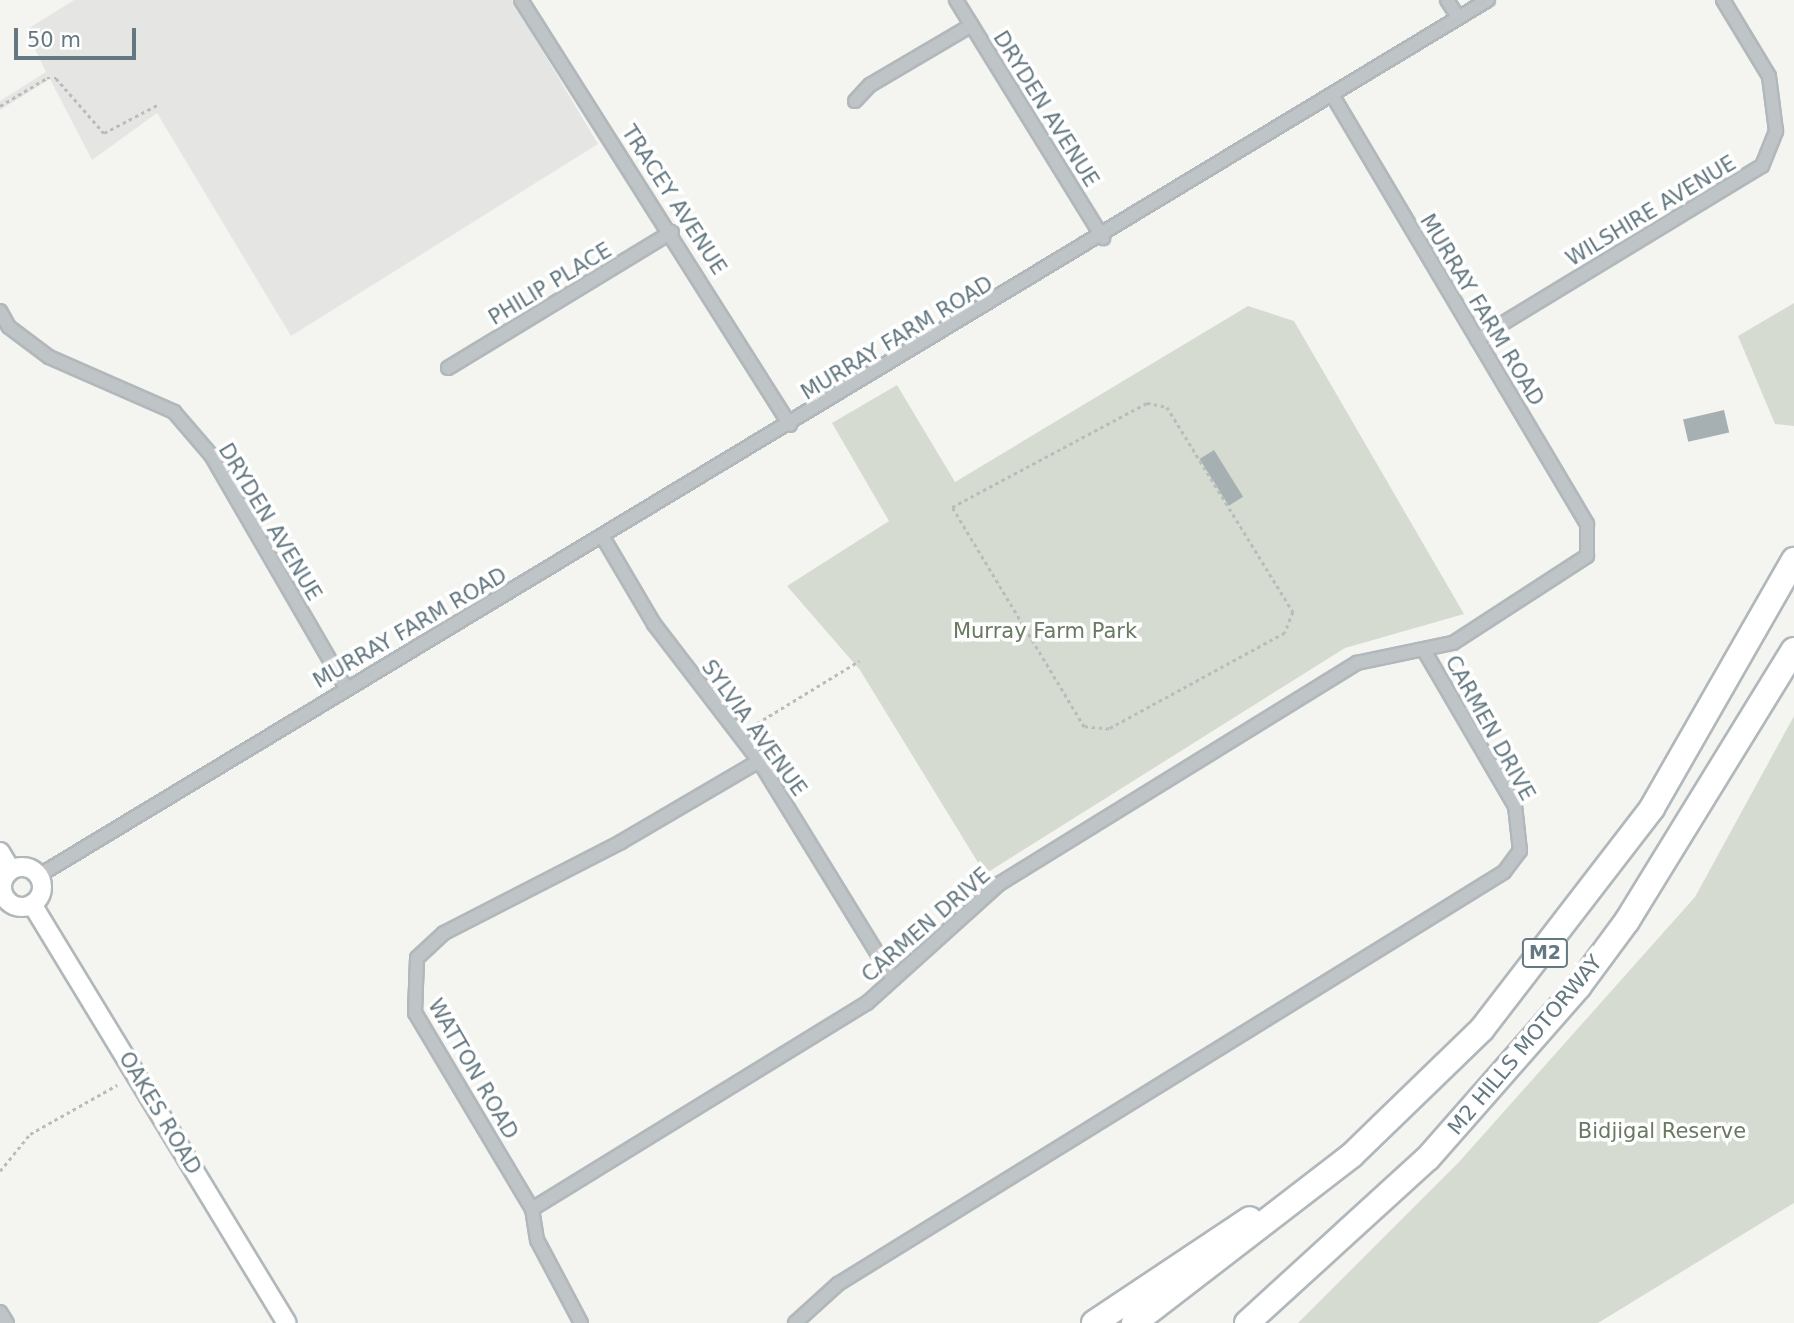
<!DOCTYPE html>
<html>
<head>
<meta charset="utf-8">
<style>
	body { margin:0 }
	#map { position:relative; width:1794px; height:1323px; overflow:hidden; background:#f4f4f0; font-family:"DejaVu Sans",sans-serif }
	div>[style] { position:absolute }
	.built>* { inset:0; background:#e5e5e4 }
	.green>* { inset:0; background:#d6dbd1 }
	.building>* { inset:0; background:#a6b0b3; transform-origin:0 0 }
	.path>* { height:2.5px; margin-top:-1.25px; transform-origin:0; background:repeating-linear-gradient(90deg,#b9bcbd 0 3.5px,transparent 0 7px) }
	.roads { filter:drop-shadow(2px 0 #b1b8bb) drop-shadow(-2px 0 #b1b8bb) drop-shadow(0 2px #b1b8bb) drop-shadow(0 -2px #b1b8bb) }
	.minor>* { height:12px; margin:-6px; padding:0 6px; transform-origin:6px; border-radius:6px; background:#bfc4c6 }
	.secondary>* { height:18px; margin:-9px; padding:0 9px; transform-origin:9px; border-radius:9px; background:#fff }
	.secondary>.ring { margin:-9px; padding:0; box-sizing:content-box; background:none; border:18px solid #fff; border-radius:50% }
	.motorway>* { height:24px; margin:-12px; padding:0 12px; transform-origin:12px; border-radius:12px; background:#fff }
	span { translate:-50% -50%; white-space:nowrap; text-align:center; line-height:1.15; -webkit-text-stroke:7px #fff; paint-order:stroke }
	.shield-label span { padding:2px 5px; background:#fff; border:2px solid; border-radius:5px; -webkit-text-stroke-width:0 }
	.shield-label { font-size:19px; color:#637881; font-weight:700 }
	.street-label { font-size:21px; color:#637881 }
	.park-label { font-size:21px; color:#697962 }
	.scale { position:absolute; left:14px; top:28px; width:122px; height:32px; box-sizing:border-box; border:4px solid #637881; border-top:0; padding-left:9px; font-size:21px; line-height:24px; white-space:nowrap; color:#637881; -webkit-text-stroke:5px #fff; paint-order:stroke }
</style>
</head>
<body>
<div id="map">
	<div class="built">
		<i style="clip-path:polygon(74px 0,512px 0,598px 144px,291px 336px,157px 113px,92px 160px,50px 79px,0 110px,0 101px,46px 72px,26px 30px)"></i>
	</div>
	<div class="green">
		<i style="clip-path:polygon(1794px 303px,1794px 426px,1775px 424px,1738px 336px)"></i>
		<i style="clip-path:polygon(1248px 306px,1294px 321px,1464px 614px,1345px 648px,985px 874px,860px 670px,787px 586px,889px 521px,832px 423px,897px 385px,955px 482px)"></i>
		<i style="clip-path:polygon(1794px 716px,1794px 1203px,1598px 1323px,1298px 1323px,1459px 1162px,1695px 897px)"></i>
	</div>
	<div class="building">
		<i style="left:1724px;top:410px;width:23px;height:42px;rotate:77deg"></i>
		<i style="left:1214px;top:450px;width:55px;height:17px;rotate:58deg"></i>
	</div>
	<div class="path">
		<i style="left:0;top:106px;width:55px;rotate:-30.8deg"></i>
		<i style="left:47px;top:78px;width:9px"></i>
		<i style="left:56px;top:78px;width:73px;rotate:48.9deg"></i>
		<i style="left:104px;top:133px;width:60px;rotate:-27.8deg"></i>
		<i style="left:1147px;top:403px;width:20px;rotate:11deg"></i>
		<i style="left:1167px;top:407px;width:241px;rotate:58.4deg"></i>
		<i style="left:1293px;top:612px;width:22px;rotate:111deg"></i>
		<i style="left:1285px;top:633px;width:200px;rotate:151.4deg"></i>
		<i style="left:1109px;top:729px;width:25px;rotate:-175deg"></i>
		<i style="left:1084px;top:727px;width:257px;rotate:-121deg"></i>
		<i style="left:952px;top:507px;width:221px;rotate:-28.1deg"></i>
		<i style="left:751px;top:727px;width:127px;rotate:-31.4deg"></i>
		<i style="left:0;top:1171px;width:48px;rotate:-51deg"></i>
		<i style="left:30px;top:1134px;width:100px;rotate:-29.4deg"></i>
	</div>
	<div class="roads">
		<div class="minor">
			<i style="left:521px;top:0;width:503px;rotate:57.67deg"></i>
			<i style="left:956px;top:0;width:280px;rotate:58.3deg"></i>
			<i style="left:1447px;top:0;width:20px;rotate:57deg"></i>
			<i style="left:855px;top:101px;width:22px;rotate:-47deg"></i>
			<i style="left:870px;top:85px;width:118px;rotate:-30.5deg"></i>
			<i style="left:0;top:311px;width:18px;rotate:61deg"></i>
			<i style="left:9px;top:327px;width:50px;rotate:36.9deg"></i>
			<i style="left:49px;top:357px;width:137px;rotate:23.7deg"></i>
			<i style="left:174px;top:412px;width:57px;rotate:49.3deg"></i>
			<i style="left:211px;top:455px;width:269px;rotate:59.9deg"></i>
			<i style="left:1477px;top:339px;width:333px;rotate:-31.3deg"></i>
			<i style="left:1762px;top:166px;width:38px;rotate:-68deg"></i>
			<i style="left:1776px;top:131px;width:55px;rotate:-97.3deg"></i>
			<i style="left:1769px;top:76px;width:89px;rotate:-121.2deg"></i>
			<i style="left:448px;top:368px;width:262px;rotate:-31.3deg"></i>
			<i style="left:604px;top:539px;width:99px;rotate:59.5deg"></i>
			<i style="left:654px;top:624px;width:173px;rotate:52.5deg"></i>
			<i style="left:759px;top:761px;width:256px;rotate:58.4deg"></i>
			<i style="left:38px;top:876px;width:1694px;rotate:-31.14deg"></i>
			<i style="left:0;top:901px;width:6px;rotate:-31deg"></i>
			<i style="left:532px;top:1209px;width:393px;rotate:-31.6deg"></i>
			<i style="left:867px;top:1003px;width:178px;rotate:-42deg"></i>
			<i style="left:999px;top:884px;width:421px;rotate:-31.7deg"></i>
			<i style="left:1357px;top:663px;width:98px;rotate:-11.8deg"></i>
			<i style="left:1453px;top:643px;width:160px;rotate:-33deg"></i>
			<i style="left:1587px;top:556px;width:32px;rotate:-90deg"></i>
			<i style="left:1587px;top:524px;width:495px;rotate:-120.7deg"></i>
			<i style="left:0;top:1312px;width:13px;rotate:58deg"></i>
			<i style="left:581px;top:1323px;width:94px;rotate:-117.9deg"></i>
			<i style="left:537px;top:1240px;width:31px;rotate:-99deg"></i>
			<i style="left:532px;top:1209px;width:228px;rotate:-120.8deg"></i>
			<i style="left:415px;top:1013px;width:55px;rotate:-87.9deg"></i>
			<i style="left:417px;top:958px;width:37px;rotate:-43deg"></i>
			<i style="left:444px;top:933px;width:199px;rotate:-27.2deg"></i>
			<i style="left:621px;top:842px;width:160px;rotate:-30.4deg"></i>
			<i style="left:795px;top:1323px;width:58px;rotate:-42.2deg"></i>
			<i style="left:838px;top:1284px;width:783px;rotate:-31.74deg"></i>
			<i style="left:1504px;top:872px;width:26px;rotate:-53deg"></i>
			<i style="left:1520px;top:851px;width:45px;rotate:-96.3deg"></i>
			<i style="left:1515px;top:806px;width:181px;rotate:-120.3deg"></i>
		</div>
		<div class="secondary">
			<i style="left:0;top:852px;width:21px;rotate:59deg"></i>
			<i class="ring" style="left:2px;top:867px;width:22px;height:22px"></i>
			<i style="left:32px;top:904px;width:490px;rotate:58.7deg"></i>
		</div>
		<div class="motorway">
			<i style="left:1094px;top:1323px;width:187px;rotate:-33.7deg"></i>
			<i style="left:1134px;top:1323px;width:275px;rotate:-37.6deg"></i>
			<i style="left:1352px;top:1155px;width:181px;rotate:-44.1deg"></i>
			<i style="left:1482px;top:1029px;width:279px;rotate:-52.4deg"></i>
			<i style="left:1652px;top:808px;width:286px;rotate:-60.2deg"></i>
			<i style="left:1247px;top:1323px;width:245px;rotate:-42.4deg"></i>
			<i style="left:1428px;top:1158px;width:229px;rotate:-48.7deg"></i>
			<i style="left:1579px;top:986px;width:81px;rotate:-53.6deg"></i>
			<i style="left:1627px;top:921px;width:318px;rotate:-58.4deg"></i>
		</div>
	</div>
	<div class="shield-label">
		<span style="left:1545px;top:953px">M2</span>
	</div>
	<div class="street-label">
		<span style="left:1046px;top:109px;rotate:58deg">DRYDEN AVENUE</span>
		<span style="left:674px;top:200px;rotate:57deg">TRACEY AVENUE</span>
		<span style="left:1651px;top:211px;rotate:-31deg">WILSHIRE AVENUE</span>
		<span style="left:550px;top:284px;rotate:-31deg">PHILIP PLACE</span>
		<span style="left:1482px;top:310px;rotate:59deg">MURRAY FARM ROAD</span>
		<span style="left:897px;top:338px;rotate:-31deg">MURRAY FARM ROAD</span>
		<span style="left:270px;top:522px;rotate:59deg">DRYDEN AVENUE</span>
		<span style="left:410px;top:628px;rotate:-30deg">MURRAY FARM ROAD</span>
		<span style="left:754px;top:728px;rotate:54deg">SYLVIA AVENUE</span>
		<span style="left:1490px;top:728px;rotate:61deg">CARMEN DRIVE</span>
		<span style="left:926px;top:925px;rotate:-41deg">CARMEN DRIVE</span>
		<span style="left:1525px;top:1045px;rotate:-50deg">M2 HILLS MOTORWAY</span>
		<span style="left:473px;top:1069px;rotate:60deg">WATTON ROAD</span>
		<span style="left:160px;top:1113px;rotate:59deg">OAKES ROAD</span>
	</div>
	<div class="park-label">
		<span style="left:1045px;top:631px">Murray Farm Park</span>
		<span style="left:1662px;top:1131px">Bidjigal Reserve</span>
	</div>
	<div class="scale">50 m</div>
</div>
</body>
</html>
